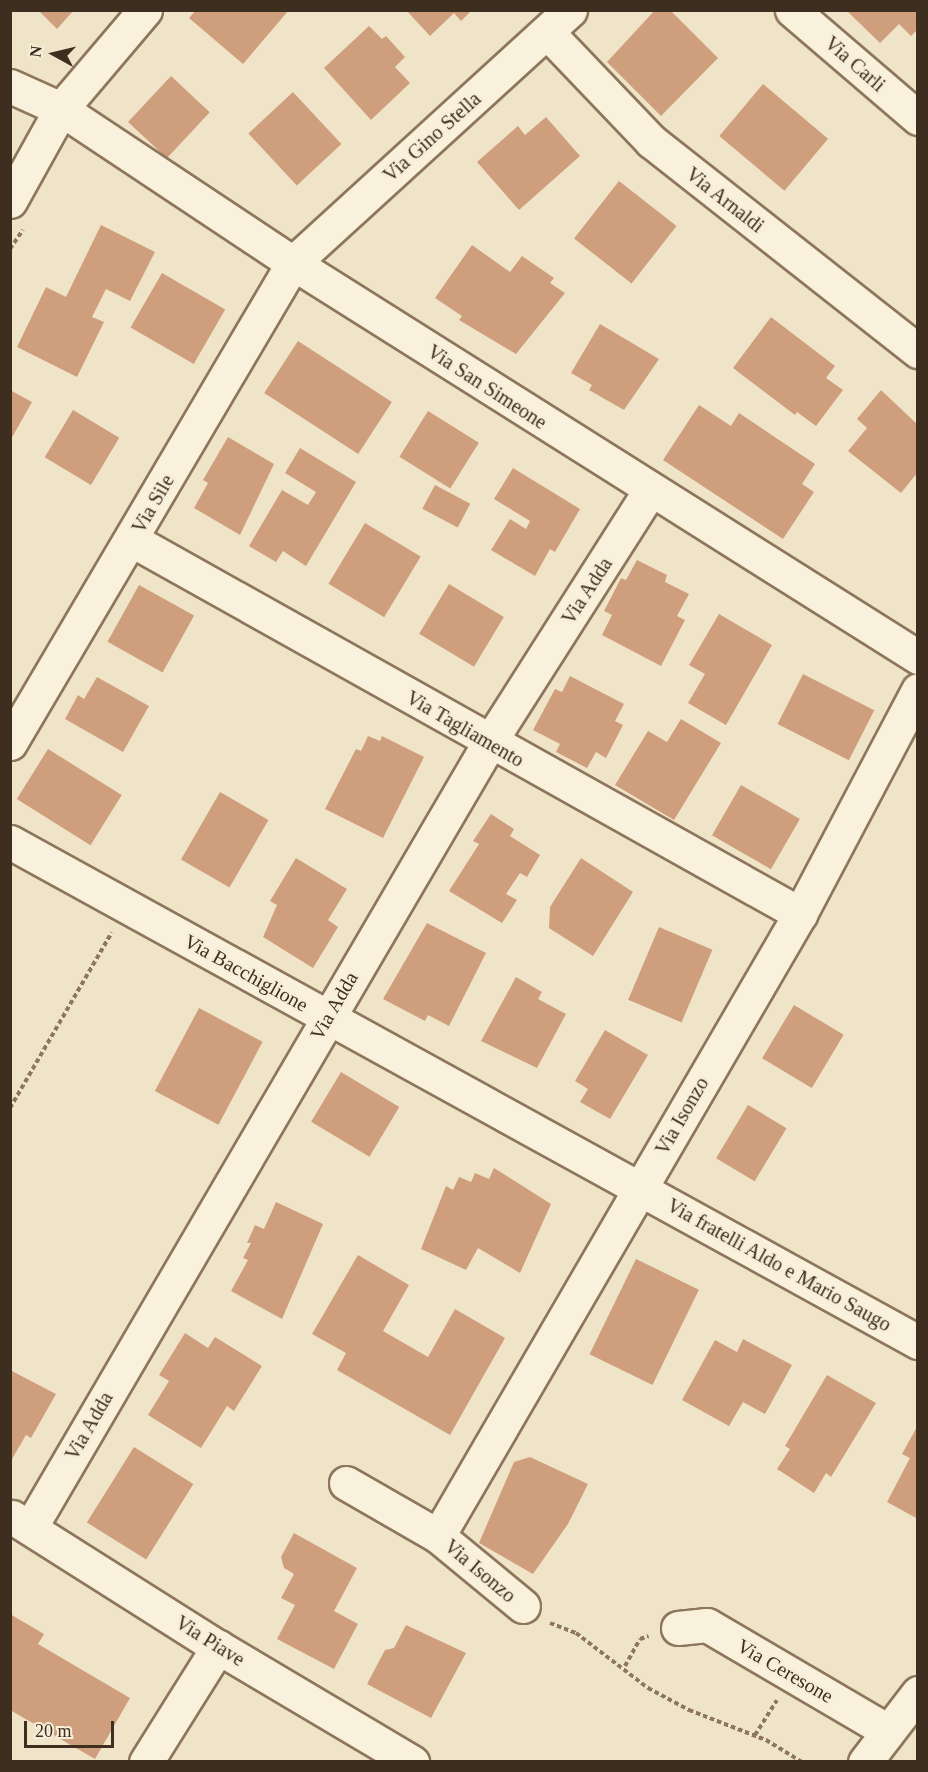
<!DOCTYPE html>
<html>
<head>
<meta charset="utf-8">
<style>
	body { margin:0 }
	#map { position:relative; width:928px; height:1772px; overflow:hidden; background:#f0e4c8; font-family:"Times New Roman",serif }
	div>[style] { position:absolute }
	.building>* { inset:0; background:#cf9f7d; transform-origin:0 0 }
	.path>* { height:4px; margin-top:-2px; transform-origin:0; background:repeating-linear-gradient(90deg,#8d765c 0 4.5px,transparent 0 7.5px) }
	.roads { filter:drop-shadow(2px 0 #8d765c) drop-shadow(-2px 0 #8d765c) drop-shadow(0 2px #8d765c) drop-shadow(0 -2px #8d765c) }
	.minor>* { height:33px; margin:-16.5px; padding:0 16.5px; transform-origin:16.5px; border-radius:16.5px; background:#faf1dc }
	.tertiary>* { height:33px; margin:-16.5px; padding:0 16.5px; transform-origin:16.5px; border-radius:16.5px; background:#faf1dc }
	.secondary>* { height:33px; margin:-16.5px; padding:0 16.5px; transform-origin:16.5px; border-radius:16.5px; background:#faf1dc }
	span { translate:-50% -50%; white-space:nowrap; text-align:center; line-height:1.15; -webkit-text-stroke:5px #f7eed8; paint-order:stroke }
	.street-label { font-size:20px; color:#3d2e20 }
	.frame { position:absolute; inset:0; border:12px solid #3d2e20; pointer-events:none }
	.north { position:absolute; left:24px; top:24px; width:60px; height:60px; -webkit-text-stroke:4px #f7eed8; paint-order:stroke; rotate:278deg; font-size:16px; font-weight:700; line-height:24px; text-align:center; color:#3d2e20 }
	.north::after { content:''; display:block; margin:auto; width:21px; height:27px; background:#3d2e20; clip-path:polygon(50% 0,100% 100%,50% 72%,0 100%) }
	.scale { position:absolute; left:24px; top:1721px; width:90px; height:27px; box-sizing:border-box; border:3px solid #3d2e20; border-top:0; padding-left:8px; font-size:18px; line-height:21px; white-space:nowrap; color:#3d2e20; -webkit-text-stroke:4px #f7eed8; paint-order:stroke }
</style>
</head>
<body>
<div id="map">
	<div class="building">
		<i style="clip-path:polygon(38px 10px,74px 10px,57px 29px)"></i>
		<i style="clip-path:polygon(196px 10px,289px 10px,243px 64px,189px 18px)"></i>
		<i style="clip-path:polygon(406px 10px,472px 10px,461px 21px,454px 13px,430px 36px)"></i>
		<i style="clip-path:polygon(655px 10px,670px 10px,718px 58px,661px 116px,607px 62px)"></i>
		<i style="clip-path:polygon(846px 10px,918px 10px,918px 29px,911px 36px,899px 24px,880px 43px)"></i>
		<i style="clip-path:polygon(369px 26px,382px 39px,386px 36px,405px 57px,395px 67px,410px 83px,371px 120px,324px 68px)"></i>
		<i style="left:171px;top:76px;width:53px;height:63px;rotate:43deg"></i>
		<i style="left:763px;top:84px;width:85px;height:68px;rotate:40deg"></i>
		<i style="left:293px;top:92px;width:71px;height:61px;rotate:47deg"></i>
		<i style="clip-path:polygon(546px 117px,580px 156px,519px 210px,477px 162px,518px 126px,525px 135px)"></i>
		<i style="left:619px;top:181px;width:73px;height:73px;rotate:38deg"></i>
		<i style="clip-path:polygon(101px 225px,155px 252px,130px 301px,106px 289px,92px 317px,104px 322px,77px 377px,17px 347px,46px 287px,66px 297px)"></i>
		<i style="clip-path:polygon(472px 245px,510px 272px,522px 256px,554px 278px,550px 283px,565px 293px,516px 354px,459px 320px,462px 316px,435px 298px)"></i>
		<i style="left:162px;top:273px;width:73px;height:63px;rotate:30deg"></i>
		<i style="clip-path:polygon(771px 317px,835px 366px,826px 378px,843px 390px,816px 426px,797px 412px,795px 415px,733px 368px)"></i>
		<i style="clip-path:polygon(600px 324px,659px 359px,624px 410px,589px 390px,592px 385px,571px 373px)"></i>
		<i style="left:298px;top:341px;width:112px;height:62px;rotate:33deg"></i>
		<i style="clip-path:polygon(10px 390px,32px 402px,10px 441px)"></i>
		<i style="clip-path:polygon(881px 390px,918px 425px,918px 472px,901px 493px,848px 451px,867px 428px,857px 419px)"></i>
		<i style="clip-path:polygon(699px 405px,731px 426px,739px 413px,815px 464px,802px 484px,814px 492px,783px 539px,663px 460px)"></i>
		<i style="left:73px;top:410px;width:54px;height:55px;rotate:31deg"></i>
		<i style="left:428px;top:411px;width:60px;height:54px;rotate:32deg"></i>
		<i style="clip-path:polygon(228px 437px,274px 464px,240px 535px,194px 508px,208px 483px,203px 480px)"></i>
		<i style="clip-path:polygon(300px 448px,356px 482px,306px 566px,283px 551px,276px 562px,249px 546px,282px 490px,308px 505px,316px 492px,285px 473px)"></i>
		<i style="clip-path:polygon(513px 468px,580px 509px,555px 552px,550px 549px,535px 576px,491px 550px,510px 519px,526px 529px,530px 521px,494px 499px)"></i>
		<i style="left:435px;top:485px;width:40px;height:27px;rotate:28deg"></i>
		<i style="left:365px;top:523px;width:65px;height:71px;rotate:31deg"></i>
		<i style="clip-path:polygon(637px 560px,667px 575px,665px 582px,689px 594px,677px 616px,685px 620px,661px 666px,602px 635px,612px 615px,604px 611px,621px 578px,626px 580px)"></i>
		<i style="left:449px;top:584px;width:64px;height:58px;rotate:31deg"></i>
		<i style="left:139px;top:585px;width:63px;height:65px;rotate:29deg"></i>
		<i style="clip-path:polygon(719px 614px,772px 645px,726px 725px,688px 703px,705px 674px,689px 665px)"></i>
		<i style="left:803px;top:674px;width:80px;height:56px;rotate:27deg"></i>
		<i style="clip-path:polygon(570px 676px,624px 704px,615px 721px,623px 725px,606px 758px,596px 752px,587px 768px,556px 752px,560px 744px,533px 730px,555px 689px,562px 692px)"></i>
		<i style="clip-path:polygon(97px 677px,149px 706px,123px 752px,65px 719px,78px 695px,84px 699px)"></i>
		<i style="clip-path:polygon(681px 719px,721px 743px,674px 820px,615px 785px,648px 731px,667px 742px)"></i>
		<i style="clip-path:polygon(368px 736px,380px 741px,382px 736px,424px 757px,383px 838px,325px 809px,356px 749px,361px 751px)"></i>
		<i style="left:48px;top:749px;width:87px;height:59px;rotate:32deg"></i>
		<i style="left:741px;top:785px;width:68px;height:58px;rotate:30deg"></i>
		<i style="left:220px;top:792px;width:56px;height:78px;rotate:30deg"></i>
		<i style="clip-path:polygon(491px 814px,514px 829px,510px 836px,540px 855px,527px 877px,520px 873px,506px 894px,517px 900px,502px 923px,449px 891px,479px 844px,473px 841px)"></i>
		<i style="clip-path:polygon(296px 858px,347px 889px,328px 920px,338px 927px,313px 968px,263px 937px,277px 905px,270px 901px)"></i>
		<i style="clip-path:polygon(581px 858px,633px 892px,593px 956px,549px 928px,550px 907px)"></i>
		<i style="clip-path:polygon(427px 923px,486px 953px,449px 1026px,428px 1015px,425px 1021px,383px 999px)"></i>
		<i style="left:659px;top:927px;width:58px;height:79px;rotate:23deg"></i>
		<i style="clip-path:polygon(516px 977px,542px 992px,538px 999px,566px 1014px,537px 1068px,481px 1041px)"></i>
		<i style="left:794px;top:1005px;width:58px;height:62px;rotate:31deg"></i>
		<i style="left:199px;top:1008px;width:72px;height:94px;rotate:28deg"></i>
		<i style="clip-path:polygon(605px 1030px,648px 1055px,610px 1119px,580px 1102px,588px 1089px,575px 1081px)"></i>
		<i style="left:341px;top:1072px;width:68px;height:58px;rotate:31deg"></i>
		<i style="left:748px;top:1105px;width:45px;height:62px;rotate:31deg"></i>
		<i style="clip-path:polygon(494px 1168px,551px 1204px,520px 1273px,478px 1248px,466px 1270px,421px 1249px,446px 1186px,453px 1190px,459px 1177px,471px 1182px,475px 1173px,489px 1179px)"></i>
		<i style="clip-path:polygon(276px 1202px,323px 1224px,282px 1319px,231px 1291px,248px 1260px,243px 1258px,251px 1243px,247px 1243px,255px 1225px,264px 1229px)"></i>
		<i style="clip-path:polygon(358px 1255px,409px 1285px,383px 1331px,428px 1357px,455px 1309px,505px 1338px,450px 1435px,337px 1370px,346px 1353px,312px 1334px)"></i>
		<i style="left:636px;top:1259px;width:70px;height:106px;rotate:26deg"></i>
		<i style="clip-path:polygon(185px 1333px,208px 1348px,215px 1337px,262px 1366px,234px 1411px,227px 1406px,201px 1448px,148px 1415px,169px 1381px,159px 1375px)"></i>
		<i style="clip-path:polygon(743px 1339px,792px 1365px,765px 1414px,743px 1402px,729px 1426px,682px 1400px,715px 1340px,737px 1352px)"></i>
		<i style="clip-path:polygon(10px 1370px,56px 1394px,31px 1438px,26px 1435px,12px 1459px)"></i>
		<i style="clip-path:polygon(827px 1375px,876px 1403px,831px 1477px,826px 1473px,814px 1493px,777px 1469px,790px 1449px,785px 1446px)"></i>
		<i style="clip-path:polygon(918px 1425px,918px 1519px,887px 1502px,910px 1458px,902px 1454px)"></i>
		<i style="left:134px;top:1447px;width:70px;height:89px;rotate:32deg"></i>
		<i style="clip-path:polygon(530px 1457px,588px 1484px,568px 1524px,533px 1574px,479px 1543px,514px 1462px)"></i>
		<i style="clip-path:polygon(294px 1533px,357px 1568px,334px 1611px,358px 1624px,334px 1669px,277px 1639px,295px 1605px,281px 1598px,294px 1574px,284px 1568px,281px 1557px)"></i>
		<i style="clip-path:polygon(10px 1614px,44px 1634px,38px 1644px,130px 1698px,95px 1759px,10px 1710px)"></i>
		<i style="clip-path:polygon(406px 1625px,466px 1653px,431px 1718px,367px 1684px,385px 1650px,394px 1648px)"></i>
	</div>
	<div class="path">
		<i style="left:10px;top:249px;width:23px;rotate:-56deg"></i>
		<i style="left:10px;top:1108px;width:203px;rotate:-59.9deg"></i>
		<i style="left:550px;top:1623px;width:28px;rotate:21deg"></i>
		<i style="left:576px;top:1633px;width:91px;rotate:37.4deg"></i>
		<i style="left:648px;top:1688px;width:47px;rotate:28.2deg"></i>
		<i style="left:689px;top:1710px;width:83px;rotate:21.3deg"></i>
		<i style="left:766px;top:1740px;width:42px;rotate:31.4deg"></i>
		<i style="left:625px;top:1666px;width:31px;rotate:-61deg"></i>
		<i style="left:640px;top:1639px;width:9px;rotate:-18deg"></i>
		<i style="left:755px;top:1735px;width:41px;rotate:-57.8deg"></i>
	</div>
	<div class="roads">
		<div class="minor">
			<i style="left:792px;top:10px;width:166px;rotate:40.6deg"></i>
			<i style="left:547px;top:32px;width:151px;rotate:46.3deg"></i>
			<i style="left:651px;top:141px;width:340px;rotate:38.2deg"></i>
			<i style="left:61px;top:109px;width:278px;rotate:33.6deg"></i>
			<i style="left:293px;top:263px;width:739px;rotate:32.23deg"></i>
			<i style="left:132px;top:540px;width:766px;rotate:29.24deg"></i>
			<i style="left:10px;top:743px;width:557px;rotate:-59.48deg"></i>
			<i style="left:293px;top:263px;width:375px;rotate:-42.4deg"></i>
			<i style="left:10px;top:842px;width:1037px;rotate:28.84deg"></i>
			<i style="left:346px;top:1483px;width:106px;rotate:29.9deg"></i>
			<i style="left:438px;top:1536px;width:110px;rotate:39.5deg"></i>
			<i style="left:12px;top:1517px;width:244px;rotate:32.3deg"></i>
			<i style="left:218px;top:1647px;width:226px;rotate:30.7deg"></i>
			<i style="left:30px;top:1528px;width:909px;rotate:-59.68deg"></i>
			<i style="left:489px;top:743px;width:300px;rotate:-57.5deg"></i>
			<i style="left:438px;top:1536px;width:720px;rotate:-59.8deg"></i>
			<i style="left:800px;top:914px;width:253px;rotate:-62.2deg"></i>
			<i style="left:678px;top:1628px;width:29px;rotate:-6deg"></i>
			<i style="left:707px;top:1625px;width:210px;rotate:30.4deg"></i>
			<i style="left:146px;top:1762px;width:136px;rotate:-57.9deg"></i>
			<i style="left:865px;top:1762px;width:87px;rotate:-52.5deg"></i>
		</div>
		<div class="tertiary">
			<i style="left:10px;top:86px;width:56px;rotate:24.3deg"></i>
		</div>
		<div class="secondary">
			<i style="left:10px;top:201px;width:105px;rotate:-61deg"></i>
			<i style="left:61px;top:109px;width:130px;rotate:-49.7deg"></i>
		</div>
	</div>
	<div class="street-label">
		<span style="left:855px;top:64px;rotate:41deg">Via Carli</span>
		<span style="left:432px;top:137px;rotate:-42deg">Via Gino Stella</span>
		<span style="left:725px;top:200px;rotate:38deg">Via Arnaldi</span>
		<span style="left:487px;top:387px;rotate:33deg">Via San Simeone</span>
		<span style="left:153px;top:504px;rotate:-60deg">Via Sile</span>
		<span style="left:587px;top:591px;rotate:-57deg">Via Adda</span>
		<span style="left:465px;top:729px;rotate:30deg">Via Tagliamento</span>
		<span style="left:246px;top:973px;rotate:29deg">Via Bacchiglione</span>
		<span style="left:334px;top:1006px;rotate:-60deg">Via Adda</span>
		<span style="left:682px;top:1116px;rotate:-60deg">Via Isonzo</span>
		<span style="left:779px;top:1265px;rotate:29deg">Via fratelli Aldo e Mario Saugo</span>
		<span style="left:89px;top:1426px;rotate:-60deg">Via Adda</span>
		<span style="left:480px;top:1571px;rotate:40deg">Via Isonzo</span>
		<span style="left:210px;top:1641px;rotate:32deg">Via Piave</span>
		<span style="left:785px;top:1671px;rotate:30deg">Via Ceresone</span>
	</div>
	<div class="frame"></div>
	<div class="north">N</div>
	<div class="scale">20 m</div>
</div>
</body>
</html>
